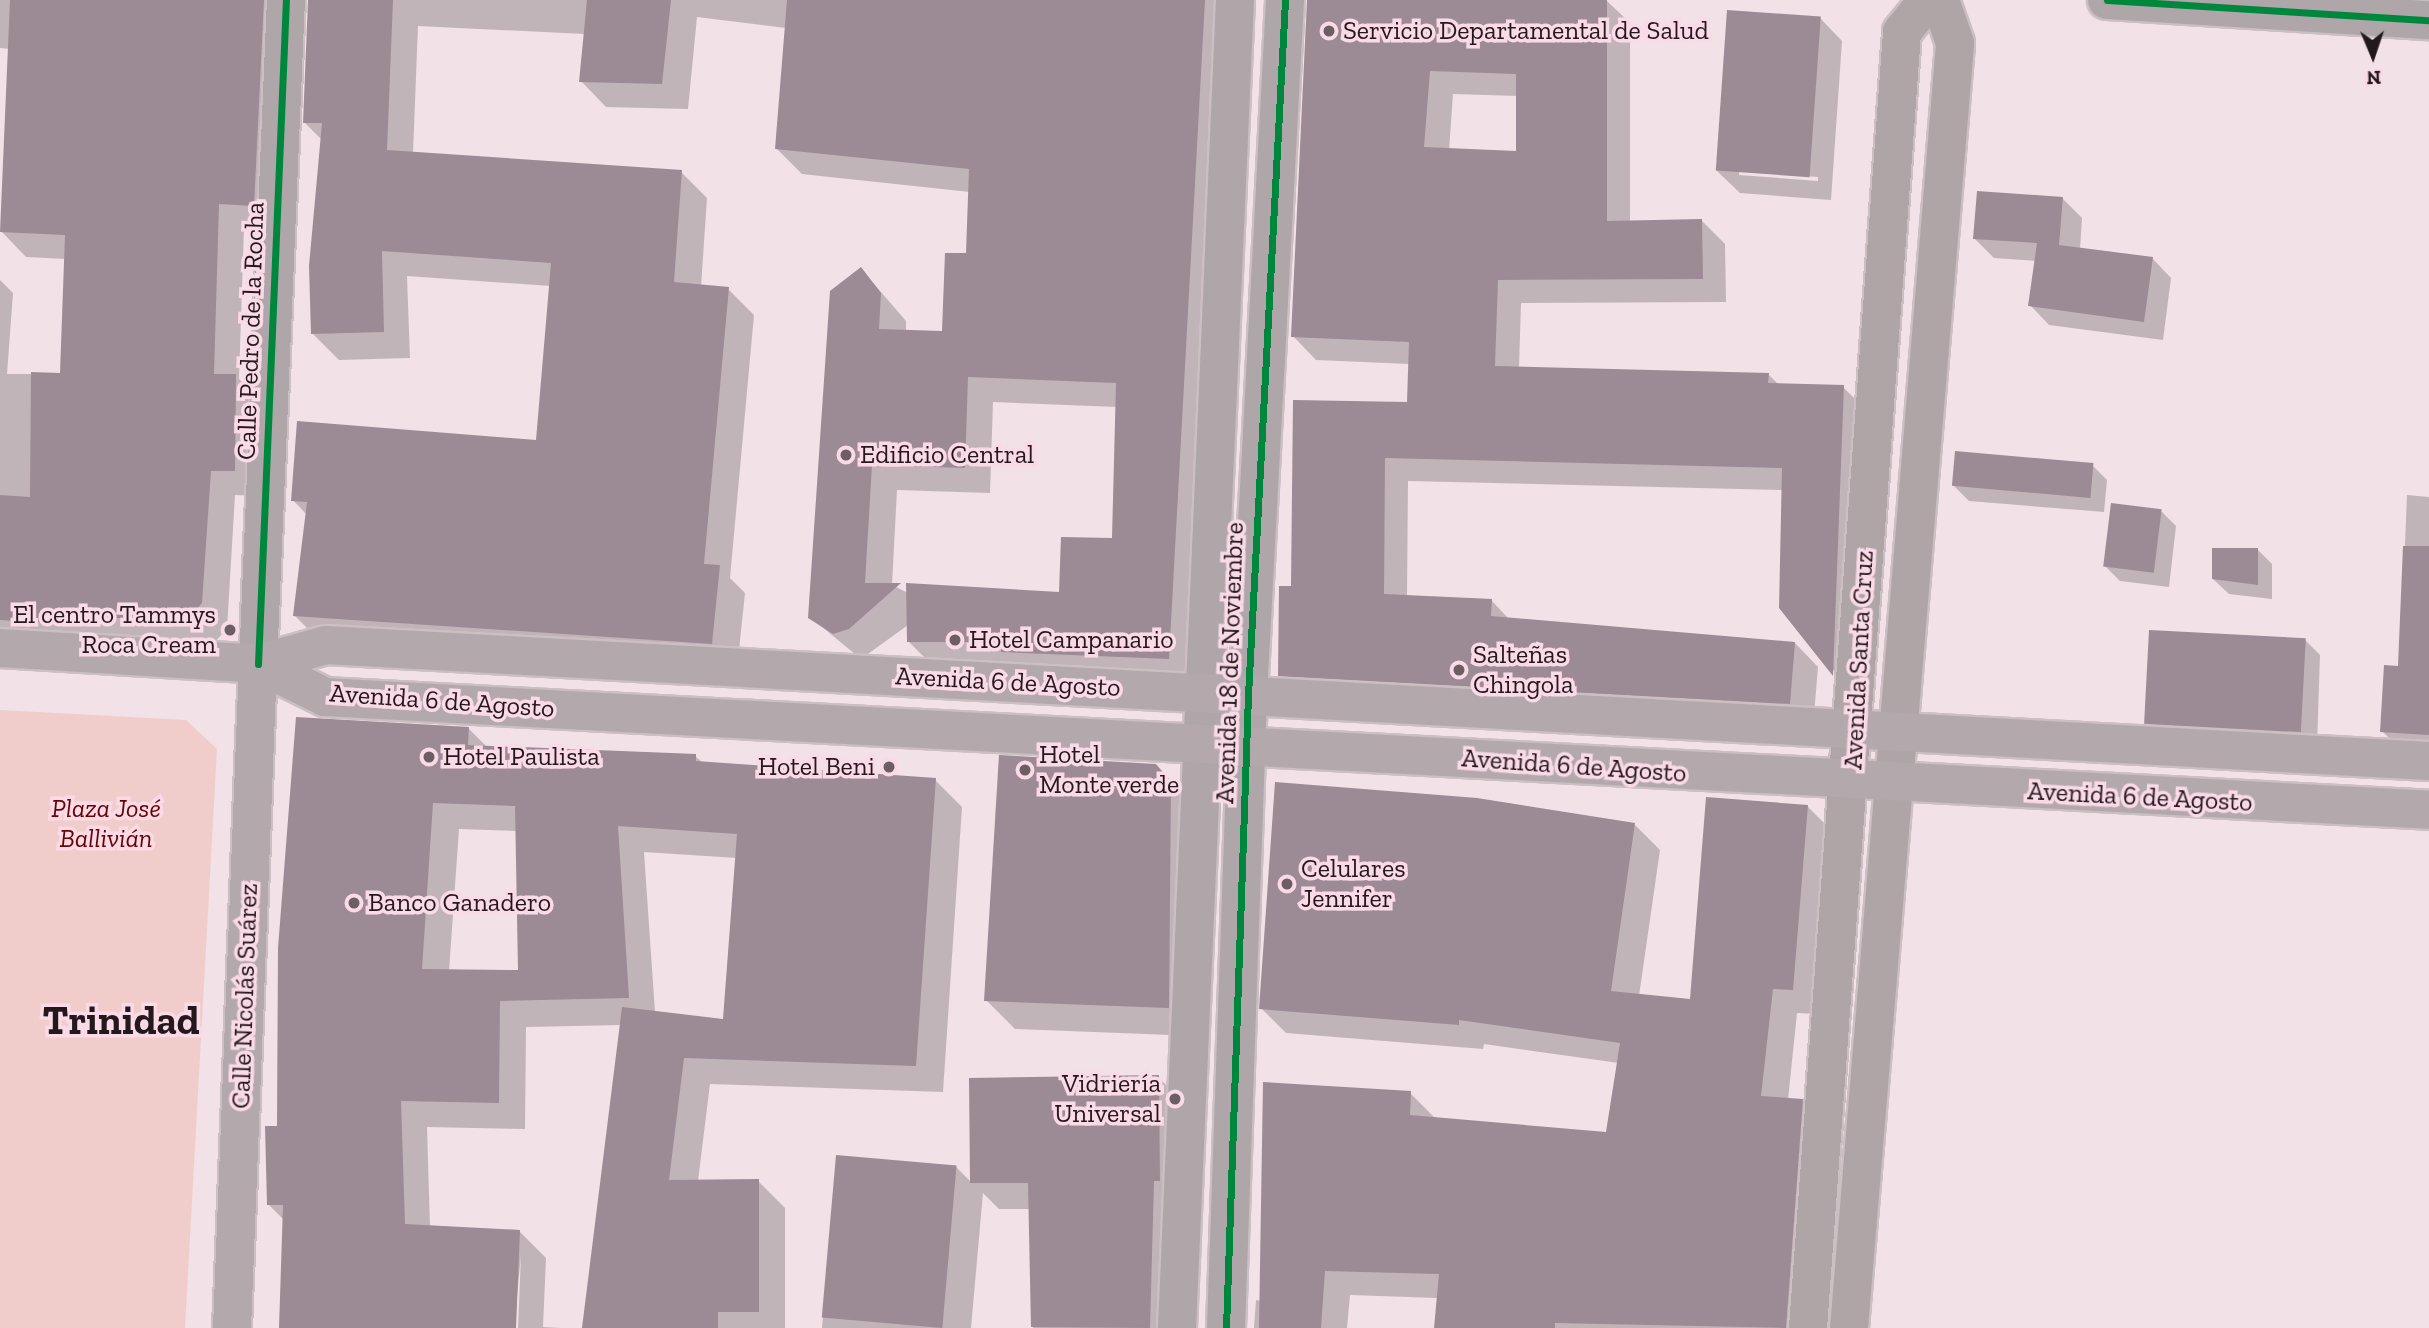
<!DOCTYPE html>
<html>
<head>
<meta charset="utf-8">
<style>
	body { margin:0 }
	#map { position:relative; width:2429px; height:1328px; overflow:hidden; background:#f2e1e7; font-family:"Zilla Slab",serif }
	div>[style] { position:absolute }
	.green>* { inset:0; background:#f0cdca }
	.shadow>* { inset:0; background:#0003 }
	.building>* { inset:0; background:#9c8a94; transform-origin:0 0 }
	.roads { filter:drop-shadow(2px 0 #cbbfc3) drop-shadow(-2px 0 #cbbfc3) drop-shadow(0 2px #cbbfc3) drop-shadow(0 -2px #cbbfc3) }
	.street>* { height:38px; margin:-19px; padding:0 19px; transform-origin:19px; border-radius:19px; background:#aea6a8 }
	.secondary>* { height:38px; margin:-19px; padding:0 19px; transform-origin:19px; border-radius:19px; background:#afa5a7 }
	.primary>* { height:38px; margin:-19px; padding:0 19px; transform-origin:19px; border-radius:19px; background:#b3a9ac }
	.cycleway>* { height:7px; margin:-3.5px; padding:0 3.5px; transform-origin:3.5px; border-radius:3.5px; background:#00873e }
	.dots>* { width:19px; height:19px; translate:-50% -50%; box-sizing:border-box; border:4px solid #f9dae6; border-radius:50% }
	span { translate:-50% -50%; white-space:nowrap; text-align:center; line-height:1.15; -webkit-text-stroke:7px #f9dae6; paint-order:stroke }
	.poi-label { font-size:26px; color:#23191d }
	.left { translate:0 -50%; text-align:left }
	.right { translate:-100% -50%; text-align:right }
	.street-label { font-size:26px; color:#23191d }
	.park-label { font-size:26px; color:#660401; font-style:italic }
	.town-label { font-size:40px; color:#23191d; font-weight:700 }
	.north { position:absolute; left:2338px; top:21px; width:70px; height:70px; -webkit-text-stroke:5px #f9dae6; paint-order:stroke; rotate:178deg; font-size:19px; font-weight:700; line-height:28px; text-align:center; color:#23191d }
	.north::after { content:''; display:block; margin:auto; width:24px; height:32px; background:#23191d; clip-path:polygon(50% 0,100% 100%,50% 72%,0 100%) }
</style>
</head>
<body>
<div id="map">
	<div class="green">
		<i style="clip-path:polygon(0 710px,186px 720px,217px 749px,185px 1328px,0 1328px)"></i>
	</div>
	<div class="shadow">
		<i style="clip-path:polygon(0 0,276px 0,279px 230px,244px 229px,239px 379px,261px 401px,260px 496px,235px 495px,227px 629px,211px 646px,0 644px,0 280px,13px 293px,7px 374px,62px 374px,66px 259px,26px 257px,1px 231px,10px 49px,0 48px)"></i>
		<i style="clip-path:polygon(evenodd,335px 0,1231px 0,1195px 684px,934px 667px,908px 641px,908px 625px,861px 659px,810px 617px,861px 269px,906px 321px,906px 332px,944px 333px,968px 255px,970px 192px,802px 174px,777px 149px,786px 28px,697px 17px,688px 109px,606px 107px,581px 81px,585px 34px,418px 26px,413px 153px,681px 172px,707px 198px,701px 287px,728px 289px,754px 315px,730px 578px,745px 593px,737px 669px,320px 641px,295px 616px,307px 515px,293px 500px,537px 442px,551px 286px,407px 276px,410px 358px,339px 360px,313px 334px,322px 140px,304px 122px,335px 0,993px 402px,1117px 407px,1114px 540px,1061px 594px,908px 593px,892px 585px,897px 490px,990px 493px,993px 402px)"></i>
		<i style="clip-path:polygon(evenodd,1308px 0,1606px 0,1630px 23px,1630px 222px,1701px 220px,1725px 244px,1726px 302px,1521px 303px,1519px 368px,1768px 374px,1779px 385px,1843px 387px,1867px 411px,1856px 697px,1781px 608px,1783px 490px,1408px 481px,1407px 597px,1491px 600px,1510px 620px,1795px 643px,1818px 667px,1813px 727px,1304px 699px,1280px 675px,1292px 587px,1409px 403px,1410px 364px,1316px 360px,1293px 336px,1308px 0,1453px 94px,1518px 96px,1518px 153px,1449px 150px,1453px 94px)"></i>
		<i style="clip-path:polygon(evenodd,1820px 18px,1842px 41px,1831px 200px,1740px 193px,1717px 171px,1820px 18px,1739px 171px,1818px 177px,1818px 181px,1739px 175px,1739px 171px)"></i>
		<i style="clip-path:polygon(2063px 199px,2082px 218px,2080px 249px,2152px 258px,2171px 278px,2163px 340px,2049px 325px,2030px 305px,2036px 261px,1994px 258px,1974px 238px)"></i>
		<i style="clip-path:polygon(2092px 465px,2107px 480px,2104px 512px,1969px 501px,1954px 486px)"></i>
		<i style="clip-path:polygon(2407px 495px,2429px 497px,2429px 752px,2401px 750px,2382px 731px,2400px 668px)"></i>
		<i style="clip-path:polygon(2161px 511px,2176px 526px,2169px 587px,2120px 581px,2105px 566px)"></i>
		<i style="clip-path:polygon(2257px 549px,2272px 564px,2272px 599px,2229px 594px,2213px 579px)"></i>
		<i style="clip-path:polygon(2305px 640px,2320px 655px,2317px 746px,2163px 738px,2148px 723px)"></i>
		<i style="clip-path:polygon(evenodd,468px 728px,487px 747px,695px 756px,703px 763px,935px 780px,962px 807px,943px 1092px,710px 1084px,698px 1181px,758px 1181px,785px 1208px,785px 1328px,583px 1328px,621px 1025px,526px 1027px,525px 1129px,427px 1127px,430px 1227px,520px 1232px,546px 1258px,543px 1327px,561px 1328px,518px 1328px,521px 1255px,514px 1328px,281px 1328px,284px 1220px,269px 1205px,279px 1127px,468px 728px,459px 829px,517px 831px,519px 972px,449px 971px,459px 829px,468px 728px,644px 852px,737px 858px,725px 1021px,655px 1012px,644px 852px)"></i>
		<i style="clip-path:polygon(1156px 765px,1185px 795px,1197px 1036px,1015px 1029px,986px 1000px)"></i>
		<i style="clip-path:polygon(1807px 806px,1832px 831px,1817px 1014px,1797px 1013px,1788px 1100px,1802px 1101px,1827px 1126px,1812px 1328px,1436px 1328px,1438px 1298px,1350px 1295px,1347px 1328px,1254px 1328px,1256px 1300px,1262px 1301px,1410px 1093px,1436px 1119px,1608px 1134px,1619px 1063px,1484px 1044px,1483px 1049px,1286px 1033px,1261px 1008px,1635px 825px,1660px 850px,1639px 996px,1691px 1001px)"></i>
		<i style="clip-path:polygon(1158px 1077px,1185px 1104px,1174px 1328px,1033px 1328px,1030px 1209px,999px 1209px,983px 1193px,971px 1328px,822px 1328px,837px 1157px,956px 1167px,972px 1183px,971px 1080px)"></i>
	</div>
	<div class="building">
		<i style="clip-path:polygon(10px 0,264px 0,254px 206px,219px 204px,214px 374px,236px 374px,235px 471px,211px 471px,202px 603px,185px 622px,70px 615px,69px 624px,0 620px,0 495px,30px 497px,31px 372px,60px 373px,65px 235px,0 232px)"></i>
		<i style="clip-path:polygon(308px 0,393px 0,387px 150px,682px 170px,674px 282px,729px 287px,704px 564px,720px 565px,712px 644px,293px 616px,307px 502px,291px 501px,297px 421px,536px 440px,551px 263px,382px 251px,384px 332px,311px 334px,309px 266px,322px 123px,303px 123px)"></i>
		<i style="clip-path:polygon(587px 0,671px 0,662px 84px,579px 82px)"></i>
		<i style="clip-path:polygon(787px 0,1205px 0,1169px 659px,1001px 652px,1002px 642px,907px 642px,906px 583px,1059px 592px,1061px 537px,1112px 538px,1116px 383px,968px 377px,965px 468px,872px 465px,865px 583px,901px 583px,849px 629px,833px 634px,808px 618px,830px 291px,861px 267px,881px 293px,879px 329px,942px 331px,945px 253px,966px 253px,969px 169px,775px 149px)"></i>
		<i style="clip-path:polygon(evenodd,1307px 0,1607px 0,1607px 221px,1702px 219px,1703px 279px,1498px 280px,1495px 366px,1769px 373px,1768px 383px,1844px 385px,1833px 676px,1779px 608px,1782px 468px,1385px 458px,1384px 594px,1492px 599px,1491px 616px,1795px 642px,1790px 704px,1278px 676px,1279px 586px,1291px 586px,1293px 400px,1407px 402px,1409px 342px,1291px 337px,1307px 0,1430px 71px,1516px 74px,1516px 151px,1424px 147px,1430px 71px)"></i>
		<i style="left:1727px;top:10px;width:94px;height:161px;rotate:4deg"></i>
		<i style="clip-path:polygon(1977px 191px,2063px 197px,2059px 245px,2153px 257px,2144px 322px,2028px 306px,2037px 243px,1973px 239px)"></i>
		<i style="left:1955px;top:451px;width:139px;height:35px;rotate:5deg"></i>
		<i style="left:2111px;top:503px;width:51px;height:64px;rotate:7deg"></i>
		<i style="clip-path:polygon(2403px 546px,2429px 546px,2429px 735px,2380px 732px,2384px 665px,2398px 666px)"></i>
		<i style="clip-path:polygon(2212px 548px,2258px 548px,2258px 585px,2212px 579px)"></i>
		<i style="left:2149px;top:630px;width:157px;height:94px;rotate:3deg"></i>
		<i style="clip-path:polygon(evenodd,296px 717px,469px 727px,468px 745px,696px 754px,696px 761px,936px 778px,916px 1066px,684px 1058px,669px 1180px,759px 1179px,759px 1312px,718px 1312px,718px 1328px,582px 1328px,622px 1007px,723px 1019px,737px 834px,618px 826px,629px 998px,500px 1001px,499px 1103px,401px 1101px,405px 1224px,520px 1230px,516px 1328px,279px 1328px,283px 1205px,267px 1205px,265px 1126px,277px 1126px,278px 948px,296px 717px,433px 803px,515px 806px,518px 970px,422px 969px,433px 803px)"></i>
		<i style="clip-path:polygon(999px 755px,1156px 764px,1171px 782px,1169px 1008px,984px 1001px)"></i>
		<i style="clip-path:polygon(1275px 782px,1477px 798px,1635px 823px,1611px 991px,1690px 999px,1706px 797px,1808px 805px,1793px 990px,1773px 989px,1761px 1096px,1803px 1099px,1786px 1328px,1555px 1323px,1555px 1328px,1434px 1328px,1439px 1274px,1325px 1271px,1321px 1328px,1259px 1328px,1263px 1082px,1411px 1091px,1410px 1115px,1606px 1132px,1620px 1043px,1459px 1020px,1459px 1025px,1259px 1009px)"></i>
		<i style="clip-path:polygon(1159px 1075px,1160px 1181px,1154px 1181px,1150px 1328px,1031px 1327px,1028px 1183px,970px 1183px,969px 1078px)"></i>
		<i style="left:836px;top:1155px;width:121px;height:163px;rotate:5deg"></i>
	</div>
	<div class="roads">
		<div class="street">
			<i style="left:2107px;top:0;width:323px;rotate:3.6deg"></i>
			<i style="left:258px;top:664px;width:665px;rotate:-87.59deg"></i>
			<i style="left:1177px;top:1328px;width:1329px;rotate:-87.5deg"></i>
			<i style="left:1226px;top:1328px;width:633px;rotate:-88.01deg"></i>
			<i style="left:1248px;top:695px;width:696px;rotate:-86.95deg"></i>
		</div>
		<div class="secondary">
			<i style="left:1808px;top:1328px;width:1299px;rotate:-85.85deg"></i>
			<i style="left:1902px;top:32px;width:41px;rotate:-50.9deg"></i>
			<i style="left:1849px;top:1328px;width:1289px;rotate:-85.28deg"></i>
			<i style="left:1955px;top:43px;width:46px;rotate:-109.2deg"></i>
		</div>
		<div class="primary">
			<i style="left:0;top:648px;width:258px;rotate:3.5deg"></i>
			<i style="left:258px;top:664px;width:71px;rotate:-15.6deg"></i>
			<i style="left:326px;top:645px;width:2106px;rotate:3.16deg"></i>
			<i style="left:258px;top:664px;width:75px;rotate:26.2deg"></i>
			<i style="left:325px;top:697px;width:2107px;rotate:3.07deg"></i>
			<i style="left:232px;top:1328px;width:665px;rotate:-87.76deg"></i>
		</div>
	</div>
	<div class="cycleway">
		<i style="left:2107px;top:0;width:323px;rotate:3.6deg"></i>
		<i style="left:258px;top:664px;width:665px;rotate:-87.59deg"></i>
		<i style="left:1226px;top:1328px;width:633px;rotate:-88.01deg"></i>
		<i style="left:1248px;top:695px;width:696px;rotate:-86.95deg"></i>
	</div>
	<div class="dots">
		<i style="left:1329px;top:31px;background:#6b5f64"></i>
		<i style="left:846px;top:455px;background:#6b5f64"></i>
		<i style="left:230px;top:630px;background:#6b5f64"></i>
		<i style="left:955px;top:640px;background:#6b5f64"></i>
		<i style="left:1459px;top:670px;background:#6b5f64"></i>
		<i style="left:429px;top:757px;background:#6b5f64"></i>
		<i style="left:889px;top:767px;background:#6b5f64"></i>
		<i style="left:1025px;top:770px;background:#6b5f64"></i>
		<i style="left:1287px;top:884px;background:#6b5f64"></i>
		<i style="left:354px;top:903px;background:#6b5f64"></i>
		<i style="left:1175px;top:1099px;background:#6b5f64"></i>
	</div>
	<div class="poi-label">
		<span class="left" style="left:1343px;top:31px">Servicio Departamental de Salud</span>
		<span class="left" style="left:860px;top:455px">Edificio Central</span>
		<span class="right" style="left:216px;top:630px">El centro Tammys<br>Roca Cream</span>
		<span class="left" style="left:969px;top:640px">Hotel Campanario</span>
		<span class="left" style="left:1473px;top:670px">Salteñas<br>Chingola</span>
		<span class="left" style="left:1039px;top:770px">Hotel<br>Monte verde</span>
		<span class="left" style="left:443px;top:757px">Hotel Paulista</span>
		<span class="right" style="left:875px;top:767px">Hotel Beni</span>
		<span class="left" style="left:1301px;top:884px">Celulares<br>Jennifer</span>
		<span class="left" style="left:368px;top:903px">Banco Ganadero</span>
		<span class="right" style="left:1161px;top:1099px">Vidriería<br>Universal</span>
	</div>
	<div class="street-label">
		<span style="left:251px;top:331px;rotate:-88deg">Calle Pedro de la Rocha</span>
		<span style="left:1859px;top:660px;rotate:-87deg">Avenida Santa Cruz</span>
		<span style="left:1230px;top:663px;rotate:-88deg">Avenida 18 de Noviembre</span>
		<span style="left:1008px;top:682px;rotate:3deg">Avenida 6 de Agosto</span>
		<span style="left:442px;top:701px;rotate:4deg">Avenida 6 de Agosto</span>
		<span style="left:1574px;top:766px;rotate:4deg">Avenida 6 de Agosto</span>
		<span style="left:2140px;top:797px;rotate:3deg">Avenida 6 de Agosto</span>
		<span style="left:245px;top:996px;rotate:-88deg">Calle Nicolás Suárez</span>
	</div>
	<div class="park-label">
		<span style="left:106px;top:824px">Plaza José<br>Ballivián</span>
	</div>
	<div class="town-label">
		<span style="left:121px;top:1020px">Trinidad</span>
	</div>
	<div class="north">N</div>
</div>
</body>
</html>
